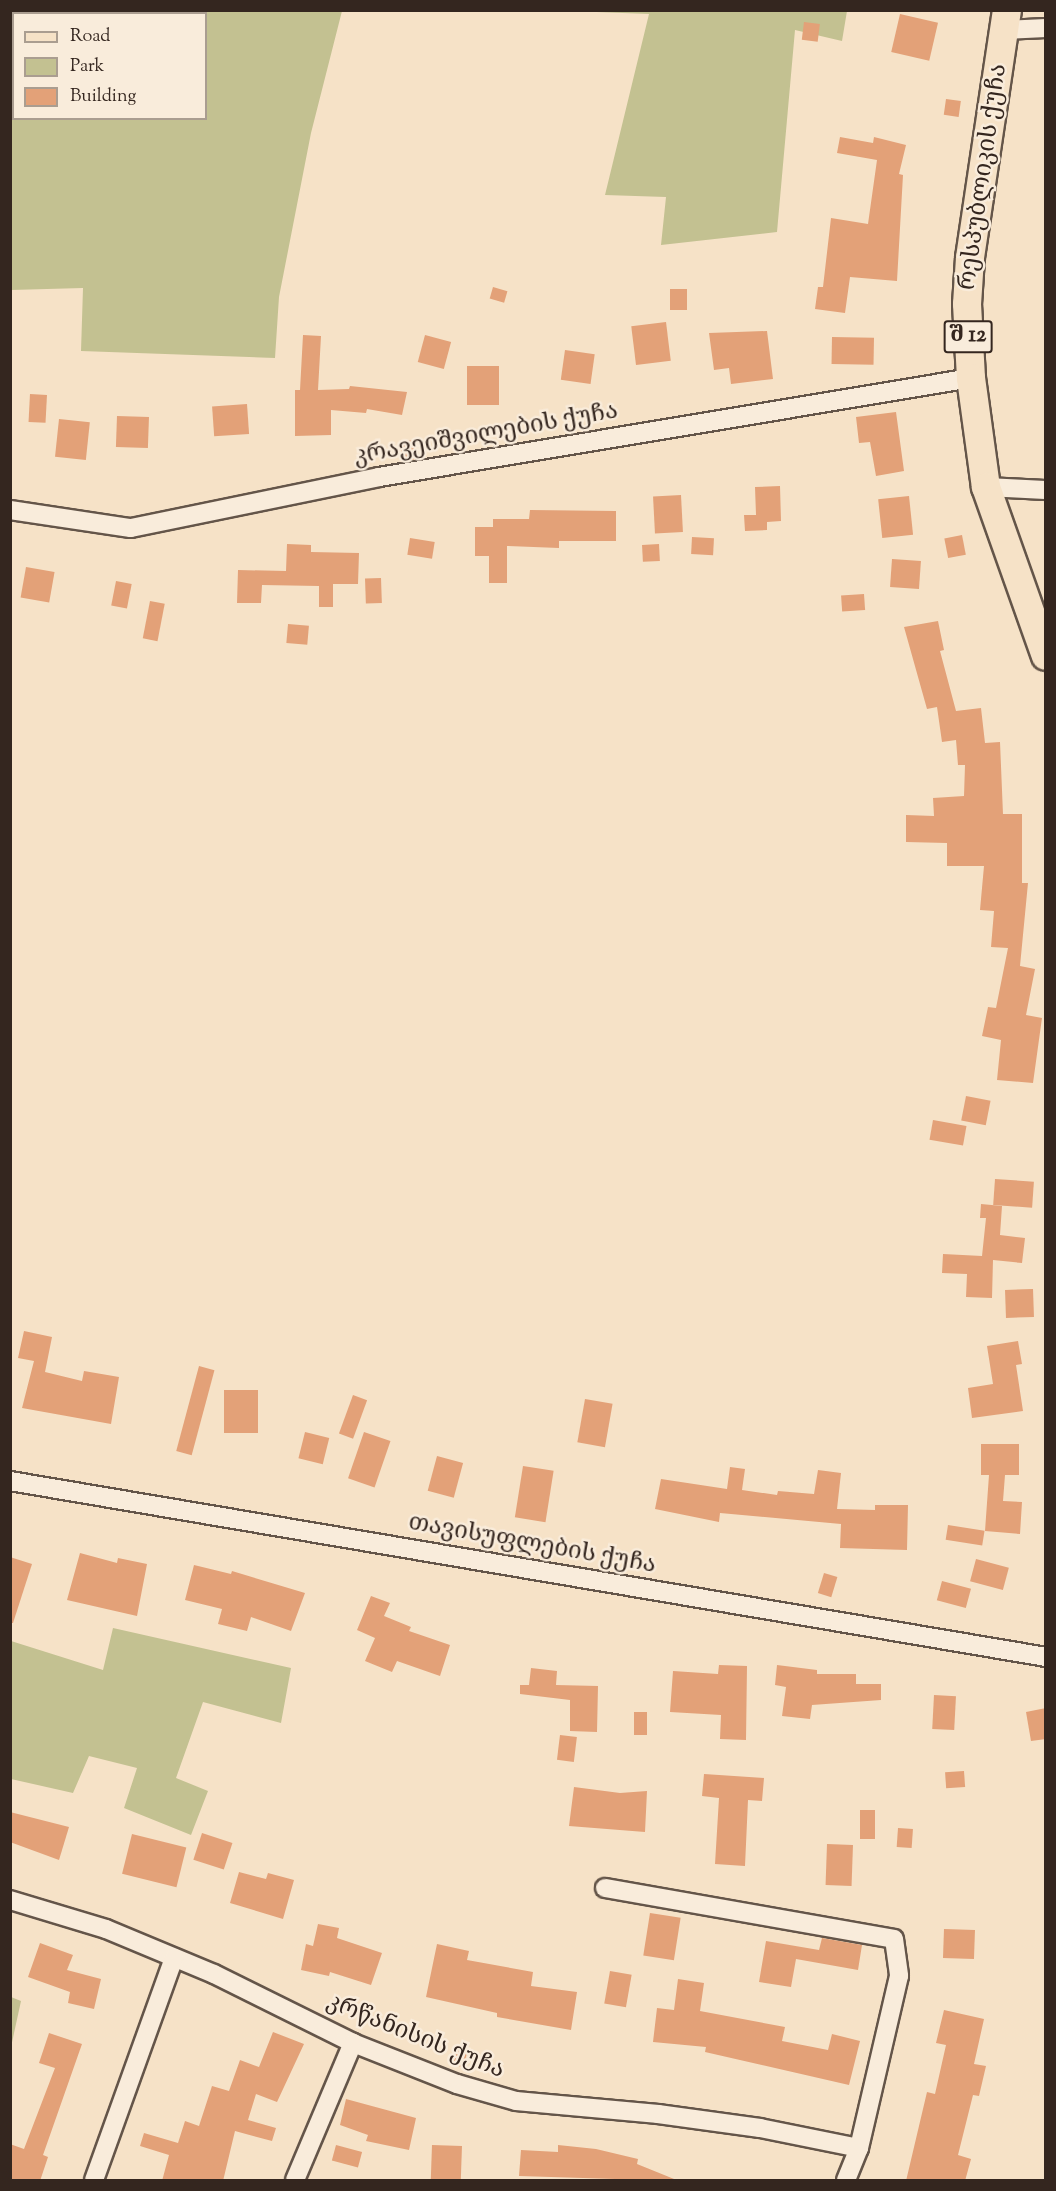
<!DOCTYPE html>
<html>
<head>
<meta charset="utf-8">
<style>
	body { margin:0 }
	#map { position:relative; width:1056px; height:2191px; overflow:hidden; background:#f6e2c7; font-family:"Sorts Mill Goudy","Noto Serif Georgian",serif }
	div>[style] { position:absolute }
	.green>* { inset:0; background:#c3c191 }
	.building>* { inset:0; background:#e3a178; transform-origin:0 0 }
	.roads { filter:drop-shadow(2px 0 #645549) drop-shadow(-2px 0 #645549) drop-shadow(0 2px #645549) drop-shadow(0 -2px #645549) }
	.minor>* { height:18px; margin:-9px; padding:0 9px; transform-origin:9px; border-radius:9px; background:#f9ecdb }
	.primary>* { height:28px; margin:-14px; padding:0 14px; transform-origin:14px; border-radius:14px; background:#f6e2c7 }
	span { translate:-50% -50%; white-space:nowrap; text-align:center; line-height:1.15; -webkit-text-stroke:5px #f9ecdb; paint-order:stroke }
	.shield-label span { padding:2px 4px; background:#f9ecdb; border:2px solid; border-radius:4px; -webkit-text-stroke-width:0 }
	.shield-label { font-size:22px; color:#34261f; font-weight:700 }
	.street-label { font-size:24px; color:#34261f }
	.frame { position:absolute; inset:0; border:12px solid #34261f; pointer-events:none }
	.legend { position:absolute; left:12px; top:12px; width:195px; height:108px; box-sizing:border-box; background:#f9ecdb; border:2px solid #aa9d90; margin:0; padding:8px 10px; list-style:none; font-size:18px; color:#34261f }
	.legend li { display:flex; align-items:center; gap:12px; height:30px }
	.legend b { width:30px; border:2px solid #aa9d90 }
</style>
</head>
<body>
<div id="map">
	<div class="green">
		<i style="clip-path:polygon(evenodd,10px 11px,342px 11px,311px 133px,279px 297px,275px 358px,81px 351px,83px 288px,11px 290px,10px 11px,14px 14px,206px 14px,206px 118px,14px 118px,14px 14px)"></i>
		<i style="clip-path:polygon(570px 11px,847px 11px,842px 41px,795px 30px,777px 232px,661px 245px,666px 197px,605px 195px,649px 14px)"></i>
		<i style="clip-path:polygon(113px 1628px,291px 1668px,281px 1723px,203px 1702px,176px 1778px,208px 1791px,191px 1835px,124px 1808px,137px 1768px,89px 1756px,73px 1793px,11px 1779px,11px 1641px,103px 1670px)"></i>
		<i style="clip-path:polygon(11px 1997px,21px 2001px,11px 2047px)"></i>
	</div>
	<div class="building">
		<i style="left:900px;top:14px;width:39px;height:39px;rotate:13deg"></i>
		<i style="left:804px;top:22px;width:16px;height:18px;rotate:7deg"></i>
		<i style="left:946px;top:99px;width:15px;height:16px;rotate:8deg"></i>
		<i style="clip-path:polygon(840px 137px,873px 143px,874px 137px,906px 145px,899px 174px,903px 175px,897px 281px,850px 277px,845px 313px,815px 309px,818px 287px,823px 287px,831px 218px,868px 224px,877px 160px,837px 153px)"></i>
		<i style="left:493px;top:287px;width:15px;height:12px;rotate:16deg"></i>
		<i style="left:670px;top:289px;width:17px;height:21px"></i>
		<i style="left:666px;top:322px;width:39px;height:35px;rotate:83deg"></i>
		<i style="clip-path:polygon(767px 331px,773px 379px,731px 384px,729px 368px,714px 370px,709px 333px)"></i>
		<i style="clip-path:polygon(303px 335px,321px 336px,318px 390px,349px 389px,350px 386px,407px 392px,402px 415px,367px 409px,366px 413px,331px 410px,331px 435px,295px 436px,295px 390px,300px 390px)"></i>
		<i style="left:425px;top:335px;width:27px;height:28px;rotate:15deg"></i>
		<i style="left:832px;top:337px;width:42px;height:27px;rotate:1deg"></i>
		<i style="left:565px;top:350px;width:30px;height:30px;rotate:8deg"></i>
		<i style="left:467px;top:366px;width:32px;height:39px"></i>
		<i style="left:30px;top:394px;width:17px;height:28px;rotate:3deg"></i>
		<i style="left:247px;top:404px;width:30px;height:35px;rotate:86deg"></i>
		<i style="clip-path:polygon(896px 412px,904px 471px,876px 476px,870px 442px,859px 443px,856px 417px)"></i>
		<i style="left:117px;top:416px;width:32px;height:31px;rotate:2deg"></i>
		<i style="left:59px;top:419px;width:31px;height:38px;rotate:6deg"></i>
		<i style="clip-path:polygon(416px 440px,417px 459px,402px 462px,400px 441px)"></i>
		<i style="clip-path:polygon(780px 486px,781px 521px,767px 522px,767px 530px,745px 531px,744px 515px,756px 515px,755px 487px)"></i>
		<i style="left:681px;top:495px;width:37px;height:28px;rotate:87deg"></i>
		<i style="left:909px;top:496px;width:39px;height:31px;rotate:84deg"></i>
		<i style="clip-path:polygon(530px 510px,616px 511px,616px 541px,559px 541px,559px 548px,507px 546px,507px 583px,489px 583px,489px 556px,475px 556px,475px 527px,493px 527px,493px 519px,529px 519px)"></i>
		<i style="left:962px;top:535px;width:20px;height:18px;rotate:79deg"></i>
		<i style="left:692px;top:537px;width:22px;height:17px;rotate:3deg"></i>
		<i style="left:410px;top:538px;width:25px;height:17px;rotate:9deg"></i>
		<i style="clip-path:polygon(287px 544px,311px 545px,311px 552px,359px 553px,358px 584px,333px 584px,333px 607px,319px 607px,319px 586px,262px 585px,261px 603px,237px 603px,238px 570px,286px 571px)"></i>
		<i style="left:659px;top:544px;width:17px;height:17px;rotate:87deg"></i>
		<i style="left:892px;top:559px;width:29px;height:28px;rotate:4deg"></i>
		<i style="left:26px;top:567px;width:29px;height:31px;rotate:10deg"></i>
		<i style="left:381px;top:578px;width:25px;height:16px;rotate:88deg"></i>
		<i style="left:116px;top:581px;width:16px;height:25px;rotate:11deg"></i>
		<i style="left:864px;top:594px;width:16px;height:23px;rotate:86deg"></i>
		<i style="left:150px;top:601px;width:15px;height:38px;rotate:11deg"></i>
		<i style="clip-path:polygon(938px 621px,944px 650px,940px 651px,956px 711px,981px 708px,985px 743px,1000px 742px,1003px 814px,1022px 814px,1022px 883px,1028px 883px,1020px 966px,1035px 969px,1026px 1015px,1042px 1018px,1033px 1083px,997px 1080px,1001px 1040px,982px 1036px,988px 1007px,996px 1008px,1008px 948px,991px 947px,994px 911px,980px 910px,984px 866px,947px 866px,947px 843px,906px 842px,906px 815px,934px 816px,933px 798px,964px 796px,965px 765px,958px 765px,956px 740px,942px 742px,937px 707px,927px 709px,904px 627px)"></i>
		<i style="left:288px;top:624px;width:21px;height:19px;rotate:5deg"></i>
		<i style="left:966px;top:1096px;width:25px;height:25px;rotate:11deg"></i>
		<i style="left:933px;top:1120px;width:34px;height:20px;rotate:10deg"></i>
		<i style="left:995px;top:1179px;width:39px;height:26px;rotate:4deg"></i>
		<i style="clip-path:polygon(981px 1204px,1002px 1206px,1000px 1235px,1025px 1238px,1022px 1263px,993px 1260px,992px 1298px,966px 1297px,967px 1274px,942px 1273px,943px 1254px,982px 1256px,986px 1218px,980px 1218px)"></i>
		<i style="left:1033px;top:1289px;width:28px;height:28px;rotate:88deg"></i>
		<i style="clip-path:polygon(24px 1331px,52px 1337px,45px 1372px,82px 1381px,84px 1371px,119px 1377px,111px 1424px,22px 1408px,34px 1361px,18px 1358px)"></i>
		<i style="clip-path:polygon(1018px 1341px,1022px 1364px,1016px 1365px,1023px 1411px,972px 1418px,968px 1388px,993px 1384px,987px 1346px)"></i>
		<i style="left:199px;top:1366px;width:16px;height:88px;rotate:15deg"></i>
		<i style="left:224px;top:1390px;width:34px;height:43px"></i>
		<i style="left:353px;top:1395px;width:15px;height:41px;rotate:20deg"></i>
		<i style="left:585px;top:1399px;width:28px;height:44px;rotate:10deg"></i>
		<i style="left:305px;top:1432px;width:25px;height:27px;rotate:14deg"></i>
		<i style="left:364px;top:1432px;width:28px;height:49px;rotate:19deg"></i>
		<i style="clip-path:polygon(981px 1444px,1019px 1444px,1019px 1475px,1005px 1475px,1003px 1501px,1022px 1502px,1020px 1534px,985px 1531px,989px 1475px,981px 1475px)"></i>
		<i style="left:437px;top:1456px;width:27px;height:36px;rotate:15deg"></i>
		<i style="left:523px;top:1466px;width:31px;height:52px;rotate:9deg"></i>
		<i style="clip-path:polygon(730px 1467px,745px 1469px,742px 1490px,777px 1495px,778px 1491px,814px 1494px,818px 1470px,841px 1473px,837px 1509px,875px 1510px,875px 1505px,908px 1505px,907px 1550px,840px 1548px,841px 1524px,720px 1513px,719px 1522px,655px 1509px,661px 1479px,727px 1489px)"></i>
		<i style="left:948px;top:1525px;width:37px;height:15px;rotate:9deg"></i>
		<i style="clip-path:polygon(80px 1553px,117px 1563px,118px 1558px,147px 1564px,137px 1616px,67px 1600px)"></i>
		<i style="clip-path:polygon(10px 1557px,32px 1564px,13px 1623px,10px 1623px)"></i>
		<i style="left:976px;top:1559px;width:34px;height:23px;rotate:15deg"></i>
		<i style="clip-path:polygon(194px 1565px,231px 1574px,232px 1571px,305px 1593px,291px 1631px,251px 1617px,247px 1631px,218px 1624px,222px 1609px,185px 1600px)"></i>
		<i style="left:824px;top:1573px;width:14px;height:21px;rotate:17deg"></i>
		<i style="left:942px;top:1581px;width:30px;height:20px;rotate:15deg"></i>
		<i style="clip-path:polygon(371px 1596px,390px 1603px,384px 1616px,411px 1627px,409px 1631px,450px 1645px,440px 1676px,397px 1661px,392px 1672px,365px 1661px,375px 1638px,357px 1630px)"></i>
		<i style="clip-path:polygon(719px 1665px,747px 1666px,746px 1740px,720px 1739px,721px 1715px,670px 1712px,673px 1671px,718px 1674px)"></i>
		<i style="clip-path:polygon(777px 1665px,817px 1670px,817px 1674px,856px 1674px,856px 1684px,881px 1684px,881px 1700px,812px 1705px,810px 1719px,782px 1716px,786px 1687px,775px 1685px)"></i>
		<i style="clip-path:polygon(531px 1668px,557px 1671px,556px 1685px,598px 1686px,597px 1732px,570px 1731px,570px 1700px,520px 1694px,520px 1685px,529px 1685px)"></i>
		<i style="left:934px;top:1695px;width:22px;height:34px;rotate:3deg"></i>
		<i style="clip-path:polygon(1046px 1708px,1046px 1739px,1031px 1741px,1026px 1712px)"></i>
		<i style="left:634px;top:1712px;width:13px;height:23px"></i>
		<i style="left:560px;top:1735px;width:17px;height:25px;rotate:7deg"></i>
		<i style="left:964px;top:1771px;width:16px;height:19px;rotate:86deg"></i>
		<i style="clip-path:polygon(704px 1774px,764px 1778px,762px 1801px,748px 1800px,745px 1866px,715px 1864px,719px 1798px,702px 1796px)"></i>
		<i style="clip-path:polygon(574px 1787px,620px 1793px,647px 1791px,645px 1832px,569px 1826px)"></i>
		<i style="left:860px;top:1810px;width:15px;height:29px"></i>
		<i style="clip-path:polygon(10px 1812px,69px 1827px,59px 1860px,10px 1842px)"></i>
		<i style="left:898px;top:1828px;width:15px;height:19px;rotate:4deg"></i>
		<i style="left:202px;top:1833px;width:32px;height:28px;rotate:18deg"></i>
		<i style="left:132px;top:1834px;width:56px;height:41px;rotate:14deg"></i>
		<i style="left:827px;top:1844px;width:26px;height:41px;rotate:2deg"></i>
		<i style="clip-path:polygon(239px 1872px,266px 1879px,268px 1873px,294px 1880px,283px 1919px,230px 1903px)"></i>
		<i style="left:650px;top:1913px;width:31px;height:43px;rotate:9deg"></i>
		<i style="clip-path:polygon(318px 1924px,339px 1928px,337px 1938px,382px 1953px,371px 1985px,330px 1972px,329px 1976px,301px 1970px,306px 1944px,313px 1946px)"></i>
		<i style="left:944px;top:1929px;width:31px;height:29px;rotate:2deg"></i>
		<i style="clip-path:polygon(822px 1938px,862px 1945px,858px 1970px,796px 1959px,791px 1987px,759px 1982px,766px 1941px,819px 1950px)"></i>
		<i style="clip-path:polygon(40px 1943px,73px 1955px,67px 1970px,101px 1979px,94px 2009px,68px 2003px,70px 1992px,28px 1977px)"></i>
		<i style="clip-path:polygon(437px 1944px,469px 1951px,467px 1960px,533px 1972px,531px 1986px,577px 1992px,571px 2030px,497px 2017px,497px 2013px,426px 1997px)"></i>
		<i style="left:610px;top:1971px;width:22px;height:33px;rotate:10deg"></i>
		<i style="clip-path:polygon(678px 1979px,704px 1983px,700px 2011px,785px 2027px,782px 2041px,828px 2050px,832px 2034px,860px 2041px,849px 2085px,705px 2052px,706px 2047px,653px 2042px,657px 2008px,674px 2010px)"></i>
		<i style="clip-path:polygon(944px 2010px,984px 2019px,974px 2064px,986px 2066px,979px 2096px,973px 2095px,958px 2155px,971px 2159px,965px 2181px,906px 2181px,927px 2092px,935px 2094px,946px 2045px,936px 2043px)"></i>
		<i style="clip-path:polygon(273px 2032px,304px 2044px,277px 2102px,256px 2094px,248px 2120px,276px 2128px,272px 2141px,235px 2131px,223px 2181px,162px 2181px,169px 2155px,140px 2146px,144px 2133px,178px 2143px,185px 2121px,199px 2126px,212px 2086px,229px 2091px,240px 2060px,259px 2067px)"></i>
		<i style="clip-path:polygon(49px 2033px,82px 2044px,43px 2155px,48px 2157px,40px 2181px,10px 2181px,10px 2144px,24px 2149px,55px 2068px,39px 2063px)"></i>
		<i style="left:456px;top:2047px;width:12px;height:18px;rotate:14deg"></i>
		<i style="clip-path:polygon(346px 2099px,416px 2118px,409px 2150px,366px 2141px,368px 2135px,340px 2125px)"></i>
		<i style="left:336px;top:2145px;width:27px;height:16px;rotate:15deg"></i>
		<i style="left:432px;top:2145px;width:30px;height:36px;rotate:2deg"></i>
		<i style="clip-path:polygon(558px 2145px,596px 2149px,638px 2159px,637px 2164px,679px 2181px,519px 2176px,521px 2150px,558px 2152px)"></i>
	</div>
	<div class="roads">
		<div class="minor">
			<i style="left:1004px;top:30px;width:42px;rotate:-2.7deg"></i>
			<i style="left:986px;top:487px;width:60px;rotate:2.9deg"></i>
			<i style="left:10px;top:510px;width:122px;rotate:8.5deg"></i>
			<i style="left:131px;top:528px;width:253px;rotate:-11.6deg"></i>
			<i style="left:379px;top:477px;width:600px;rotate:-9.49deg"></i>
			<i style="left:10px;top:1481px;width:1051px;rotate:9.64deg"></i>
			<i style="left:605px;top:1888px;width:293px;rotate:10deg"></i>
			<i style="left:894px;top:1939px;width:37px;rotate:82deg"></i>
			<i style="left:899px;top:1976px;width:177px;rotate:103.1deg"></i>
			<i style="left:859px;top:2148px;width:35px;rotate:112deg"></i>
			<i style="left:10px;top:1900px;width:100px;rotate:16.8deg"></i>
			<i style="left:106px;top:1929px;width:117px;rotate:22.6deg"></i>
			<i style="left:214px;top:1974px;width:155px;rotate:26.4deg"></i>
			<i style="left:353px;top:2043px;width:112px;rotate:21.5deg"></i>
			<i style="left:457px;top:2084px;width:61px;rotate:16.1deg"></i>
			<i style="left:516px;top:2101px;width:143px;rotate:5.2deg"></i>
			<i style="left:658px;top:2114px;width:103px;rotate:7.8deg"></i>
			<i style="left:760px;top:2128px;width:101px;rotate:11.4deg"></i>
			<i style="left:94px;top:2180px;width:236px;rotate:-70.2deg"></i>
			<i style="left:295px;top:2180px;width:149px;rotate:-67.1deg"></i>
		</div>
		<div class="primary">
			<i style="left:1007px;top:10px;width:251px;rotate:98.5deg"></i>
			<i style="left:970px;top:258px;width:46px;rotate:93.7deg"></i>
			<i style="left:967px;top:304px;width:74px;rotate:86.9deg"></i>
			<i style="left:971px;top:378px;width:110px;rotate:82.2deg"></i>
			<i style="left:986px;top:487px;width:179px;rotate:70.5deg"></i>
		</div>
	</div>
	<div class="shield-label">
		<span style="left:968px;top:337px">შ 12</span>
	</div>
	<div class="street-label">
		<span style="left:984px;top:177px;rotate:-82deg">რესპუბლიკის ქუჩა</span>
		<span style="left:486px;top:435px;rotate:-10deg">კრავეიშვილების ქუჩა</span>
		<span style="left:532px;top:1545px;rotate:10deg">თავისუფლების ქუჩა</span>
		<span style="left:415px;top:2037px;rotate:22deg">კრწანისის ქუჩა</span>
	</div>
	<div class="frame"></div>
	<ul class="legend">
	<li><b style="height:8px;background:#f6e2c7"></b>Road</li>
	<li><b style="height:16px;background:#c3c191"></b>Park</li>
	<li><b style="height:16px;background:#e3a178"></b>Building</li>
	</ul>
</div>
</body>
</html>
